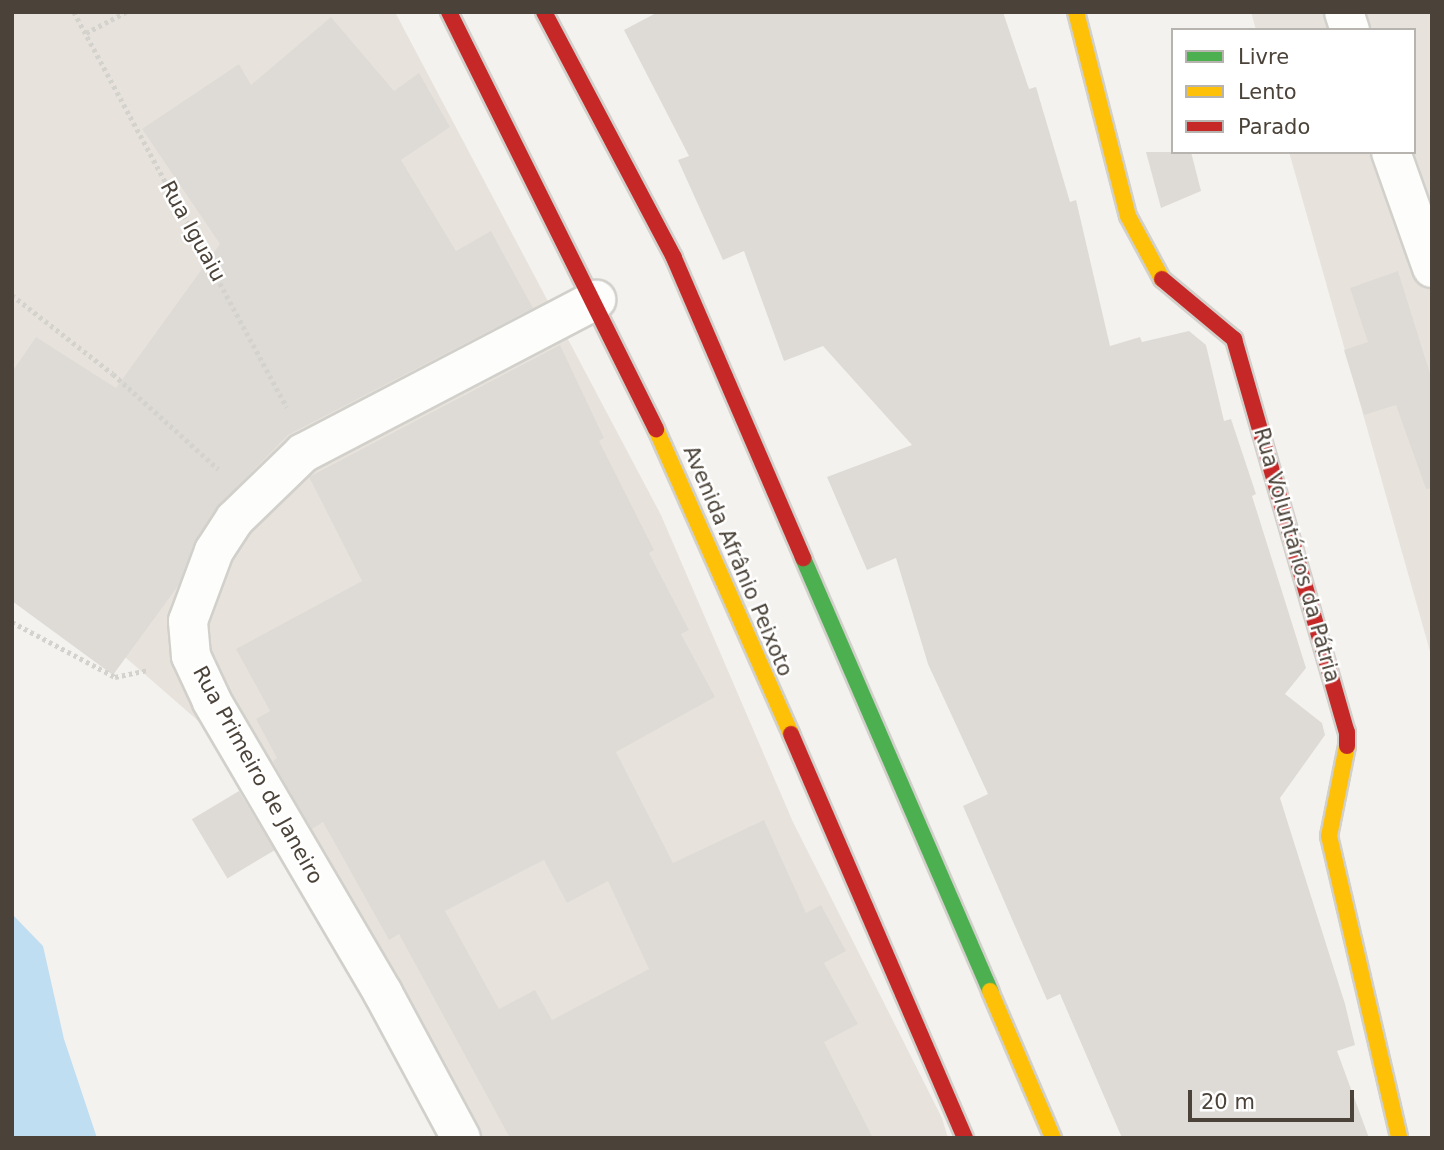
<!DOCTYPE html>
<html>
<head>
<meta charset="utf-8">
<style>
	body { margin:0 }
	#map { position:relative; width:1444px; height:1150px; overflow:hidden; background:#f4f2ee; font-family:"DejaVu Sans",sans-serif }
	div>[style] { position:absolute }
	.residential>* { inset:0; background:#e7e3dc }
	.water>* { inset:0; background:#c0def1 }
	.building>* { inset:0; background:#dedbd6; transform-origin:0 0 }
	.path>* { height:4.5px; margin-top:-2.25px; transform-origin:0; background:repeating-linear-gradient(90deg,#d3d2cc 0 3.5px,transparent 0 7px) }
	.roads { filter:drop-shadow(2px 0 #d2d0cb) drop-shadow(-2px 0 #d2d0cb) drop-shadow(0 2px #d2d0cb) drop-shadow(0 -2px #d2d0cb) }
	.street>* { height:38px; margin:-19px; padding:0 19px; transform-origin:19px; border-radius:19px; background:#fdfdfc }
	.fast>* { height:16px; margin:-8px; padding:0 8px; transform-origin:8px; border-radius:8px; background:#4caf50 }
	.slow>* { height:16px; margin:-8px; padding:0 8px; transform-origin:8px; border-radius:8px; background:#ffc107 }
	.jam>* { height:16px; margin:-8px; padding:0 8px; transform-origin:8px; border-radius:8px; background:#c62828 }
	span { translate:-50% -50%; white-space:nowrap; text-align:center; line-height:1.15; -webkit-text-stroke:5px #fff; paint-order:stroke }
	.street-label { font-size:21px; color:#4b4339 }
	.frame { position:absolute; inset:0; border:14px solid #4b4339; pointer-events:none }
	.legend { position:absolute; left:1171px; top:28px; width:245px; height:126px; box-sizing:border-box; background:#fff; border:2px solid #b7b4b0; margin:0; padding:9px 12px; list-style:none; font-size:21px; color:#4b4339 }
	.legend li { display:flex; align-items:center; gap:14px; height:35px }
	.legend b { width:35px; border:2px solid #b7b4b0 }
	.scale { position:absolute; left:1188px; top:1090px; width:166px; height:32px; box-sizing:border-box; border:4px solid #4b4339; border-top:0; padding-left:9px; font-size:21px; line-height:24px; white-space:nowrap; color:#4b4339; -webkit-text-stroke:5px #fff; paint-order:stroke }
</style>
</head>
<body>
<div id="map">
	<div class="residential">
		<i style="clip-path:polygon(12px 12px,395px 12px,661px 515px,793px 822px,942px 1118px,948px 1138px,457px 1138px,204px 726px,32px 576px,12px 565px)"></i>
		<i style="clip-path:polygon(1251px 12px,1432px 12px,1431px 655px,1289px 152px,1414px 152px,1414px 30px,1256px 30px)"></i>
	</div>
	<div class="water">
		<i style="clip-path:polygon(12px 914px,43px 946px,64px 1039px,97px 1138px,12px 1138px)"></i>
	</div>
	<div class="building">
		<i style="clip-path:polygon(658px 12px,1003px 12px,1029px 89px,1036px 87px,1070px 202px,1076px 200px,1110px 346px,1140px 337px,1142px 342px,1189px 331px,1206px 345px,1224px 421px,1231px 419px,1256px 494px,1252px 496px,1306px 668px,1285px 694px,1322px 723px,1325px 735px,1280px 798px,1345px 1004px,1355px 1045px,1337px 1051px,1369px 1138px,1122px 1138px,1060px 994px,1047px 1000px,963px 806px,988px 794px,928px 664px,896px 558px,867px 570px,827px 477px,912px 445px,823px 346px,784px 361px,744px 251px,723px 260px,678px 160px,689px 156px,624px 30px)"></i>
		<i style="clip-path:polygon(331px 17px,394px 91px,419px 73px,450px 127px,401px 160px,456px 251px,491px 231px,533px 308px,288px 435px,217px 507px,194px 543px,178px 586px,113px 675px,12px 601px,12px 372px,36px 337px,116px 388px,220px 244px,142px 129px,239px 64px,251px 85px)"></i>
		<i style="clip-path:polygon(1146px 152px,1191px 152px,1201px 191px,1161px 208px)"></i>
		<i style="clip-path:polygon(1398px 271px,1432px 380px,1432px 488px,1426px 489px,1396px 405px,1364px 415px,1344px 350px,1368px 342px,1350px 288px)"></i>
		<i style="clip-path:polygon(evenodd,560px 345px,604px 438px,599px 441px,654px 550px,649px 553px,689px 630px,681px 634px,715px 697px,616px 752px,673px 863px,764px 820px,806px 913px,821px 905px,846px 951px,824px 963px,858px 1024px,824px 1042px,873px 1138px,510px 1138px,399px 934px,389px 940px,323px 822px,312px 829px,277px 769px,273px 761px,277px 758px,256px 719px,270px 711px,236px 649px,362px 581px,309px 477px,560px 345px,544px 860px,567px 903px,608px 881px,649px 969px,552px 1020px,535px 990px,499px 1009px,445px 911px,544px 860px)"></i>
		<i style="left:239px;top:791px;width:69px;height:55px;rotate:59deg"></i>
	</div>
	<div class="path">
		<i style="left:74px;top:12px;width:449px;rotate:61.7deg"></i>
		<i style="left:86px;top:33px;width:45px;rotate:-27.7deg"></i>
		<i style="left:12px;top:295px;width:128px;rotate:38deg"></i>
		<i style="left:113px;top:374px;width:142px;rotate:42.1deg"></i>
		<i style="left:12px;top:622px;width:117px;rotate:28.1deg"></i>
		<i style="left:115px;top:677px;width:33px;rotate:-12deg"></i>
	</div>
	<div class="roads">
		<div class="street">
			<i style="left:1344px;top:12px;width:19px;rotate:72deg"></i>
			<i style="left:1391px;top:152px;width:123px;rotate:70.5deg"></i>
			<i style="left:461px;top:1138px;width:165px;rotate:-118.3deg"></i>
			<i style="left:383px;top:993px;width:338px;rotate:-120.4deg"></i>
			<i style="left:212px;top:701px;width:50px;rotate:-115deg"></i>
			<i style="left:191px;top:656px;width:35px;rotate:-95deg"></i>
			<i style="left:188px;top:621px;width:75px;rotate:-69.6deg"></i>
			<i style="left:214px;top:551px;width:38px;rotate:-57deg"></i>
			<i style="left:235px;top:519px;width:95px;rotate:-44.1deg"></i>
			<i style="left:303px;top:453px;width:331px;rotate:-27.6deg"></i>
		</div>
		<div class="fast">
			<i style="left:803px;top:558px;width:472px;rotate:66.6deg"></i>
		</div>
		<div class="slow">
			<i style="left:1076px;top:12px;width:211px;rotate:75.7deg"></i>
			<i style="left:1128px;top:216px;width:72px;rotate:61.6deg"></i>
			<i style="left:656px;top:429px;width:334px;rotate:66.1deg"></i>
			<i style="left:1347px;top:746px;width:92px;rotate:101.3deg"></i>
			<i style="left:1329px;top:836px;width:310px;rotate:76.9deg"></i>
			<i style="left:990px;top:991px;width:160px;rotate:66.8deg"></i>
		</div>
		<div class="jam">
			<i style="left:449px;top:12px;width:466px;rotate:63.6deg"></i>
			<i style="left:544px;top:12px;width:278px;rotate:62.1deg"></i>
			<i style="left:674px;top:258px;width:327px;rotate:66.7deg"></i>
			<i style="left:1162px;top:279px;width:94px;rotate:39.8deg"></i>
			<i style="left:1234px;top:339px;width:409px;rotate:74deg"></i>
			<i style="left:1347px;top:732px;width:14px;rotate:90deg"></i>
			<i style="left:791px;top:734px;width:440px;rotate:66.7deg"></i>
		</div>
	</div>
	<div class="street-label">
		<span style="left:193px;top:231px;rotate:61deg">Rua Iguaiu</span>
		<span style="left:1297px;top:555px;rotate:74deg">Rua Voluntários da Pátria</span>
		<span style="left:738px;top:561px;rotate:67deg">Avenida Afrânio Peixoto</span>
		<span style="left:258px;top:775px;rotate:61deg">Rua Primeiro de Janeiro</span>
	</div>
	<div class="frame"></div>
	<ul class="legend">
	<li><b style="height:9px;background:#4caf50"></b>Livre</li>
	<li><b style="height:9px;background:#ffc107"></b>Lento</li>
	<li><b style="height:9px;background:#c62828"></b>Parado</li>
	</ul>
	<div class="scale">20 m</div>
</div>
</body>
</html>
